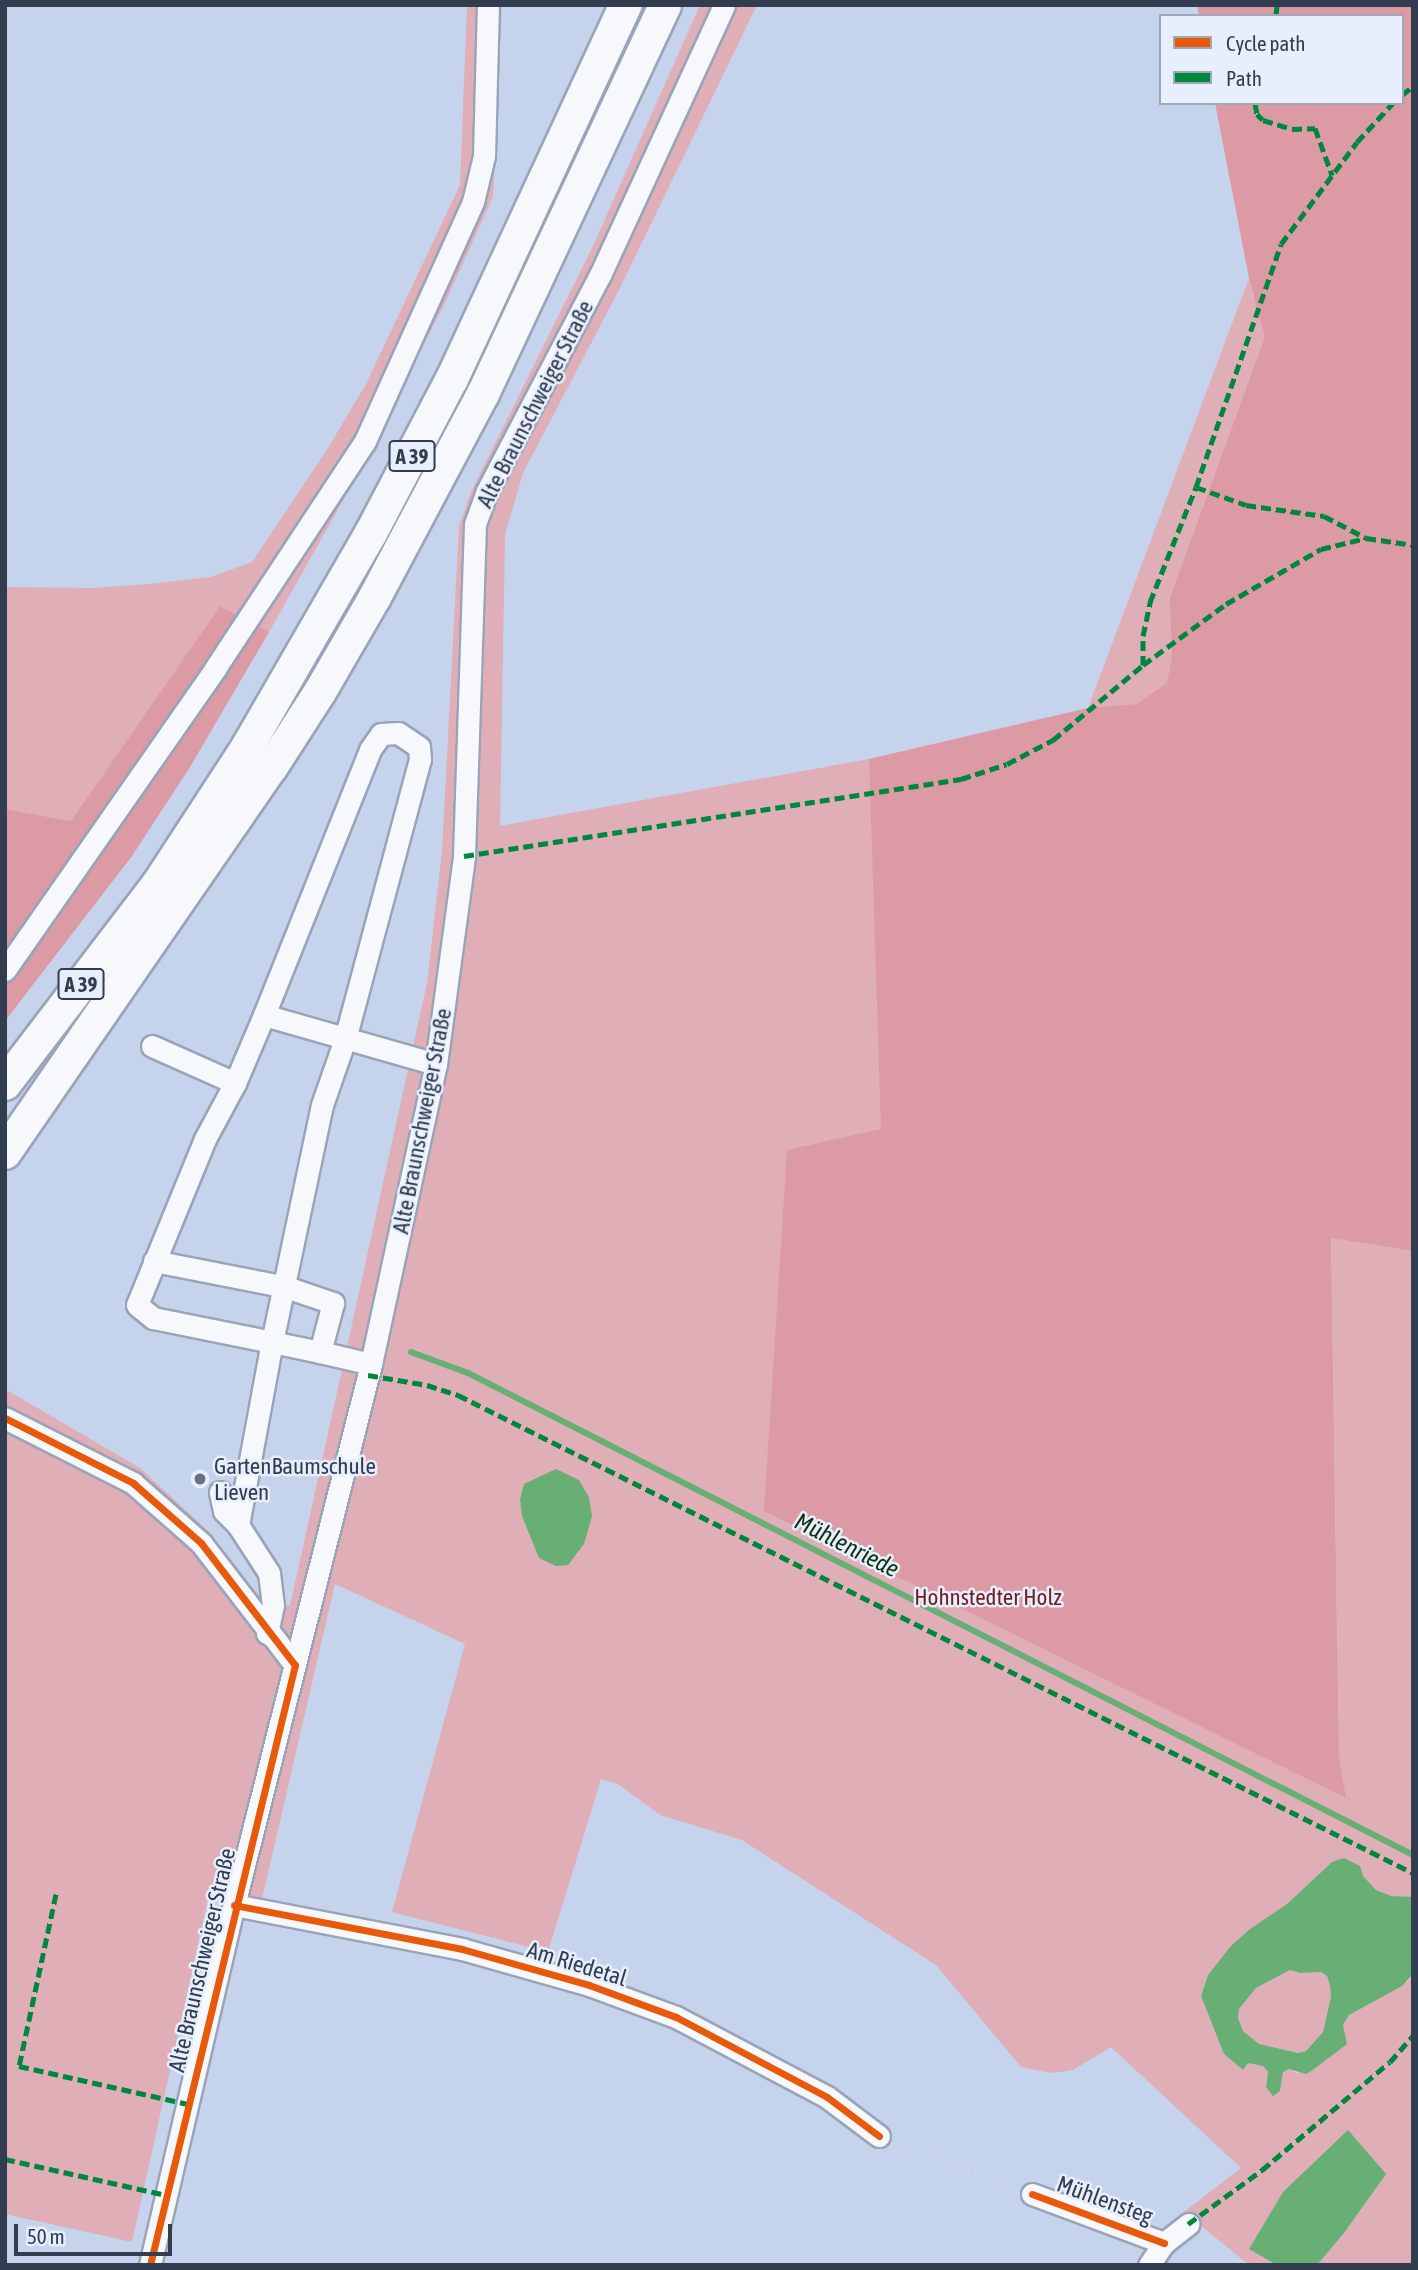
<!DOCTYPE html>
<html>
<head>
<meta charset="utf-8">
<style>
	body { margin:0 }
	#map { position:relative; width:1418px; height:2270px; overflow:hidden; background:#c6d3ed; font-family:"Asap Condensed",sans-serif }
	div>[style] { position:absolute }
	.green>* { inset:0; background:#dfaeb7 }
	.forest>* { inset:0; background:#dc9aa4 }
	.water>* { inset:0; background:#67af74 }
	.stream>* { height:6px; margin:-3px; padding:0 3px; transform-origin:3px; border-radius:3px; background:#67af74 }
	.path>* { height:3.5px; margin-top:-1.75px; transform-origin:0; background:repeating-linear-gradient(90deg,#d2d6de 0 2px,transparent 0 7px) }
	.roads { filter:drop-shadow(2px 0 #99a4b8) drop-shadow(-2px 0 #99a4b8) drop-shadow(0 2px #99a4b8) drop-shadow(0 -2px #99a4b8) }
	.minor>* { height:21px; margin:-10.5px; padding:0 10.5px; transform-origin:10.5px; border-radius:10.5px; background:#f6f8fc }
	.highway>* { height:32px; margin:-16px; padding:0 16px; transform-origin:16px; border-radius:16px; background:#f6f8fc }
	.quiet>* { height:5px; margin-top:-2.5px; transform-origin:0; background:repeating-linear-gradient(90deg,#00873e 0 10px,transparent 0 15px) }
	.cycleway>* { height:7px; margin:-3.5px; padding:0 3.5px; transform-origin:3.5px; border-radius:3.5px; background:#e8590c }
	.dots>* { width:19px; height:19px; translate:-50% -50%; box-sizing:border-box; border:4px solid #e7effd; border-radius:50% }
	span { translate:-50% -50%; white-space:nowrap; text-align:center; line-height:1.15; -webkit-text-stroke:5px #e7effd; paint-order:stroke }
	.shield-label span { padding:2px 5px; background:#e7effd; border:2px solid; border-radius:5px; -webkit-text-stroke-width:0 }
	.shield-label { font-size:21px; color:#333d50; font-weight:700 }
	.street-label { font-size:23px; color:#333d50 }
	.poi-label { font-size:23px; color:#333d50 }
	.left { translate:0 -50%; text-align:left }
	.park-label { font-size:23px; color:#711f21 }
	.water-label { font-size:24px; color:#0c330e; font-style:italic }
	.frame { position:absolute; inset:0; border:7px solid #333d50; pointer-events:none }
	.legend { position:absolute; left:1159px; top:14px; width:245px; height:91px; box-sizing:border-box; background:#e7effd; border:2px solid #9fa8b8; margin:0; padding:9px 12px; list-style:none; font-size:21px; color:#333d50 }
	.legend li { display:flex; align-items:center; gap:14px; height:35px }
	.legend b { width:35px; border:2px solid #9fa8b8 }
	.scale { position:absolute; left:14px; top:2224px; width:158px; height:32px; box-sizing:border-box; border:4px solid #333d50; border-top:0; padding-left:9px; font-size:21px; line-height:24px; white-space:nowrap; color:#333d50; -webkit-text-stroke:5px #e7effd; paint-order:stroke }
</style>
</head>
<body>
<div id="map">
	<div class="green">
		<i style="clip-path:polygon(467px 5px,502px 5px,493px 197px,443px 307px,341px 504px,269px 632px,220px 606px,71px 821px,5px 809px,5px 587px,93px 588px,149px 584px,211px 577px,252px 562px,328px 448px,366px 384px,460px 185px)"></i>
		<i style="clip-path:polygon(700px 5px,757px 5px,620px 288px,523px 473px,505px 535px,500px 826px,869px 759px,877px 974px,1137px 704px,1088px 708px,1249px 278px,1254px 298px,1402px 103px,1402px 16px,1413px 5px,1318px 1199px,1339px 1737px,1331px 1238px,1413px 1251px,1413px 1897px,1391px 1896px,1376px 1890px,1363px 1876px,1332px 1862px,1287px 1904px,1250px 1929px,1208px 1975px,1201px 1996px,1224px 2054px,1243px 2070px,1248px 2063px,1263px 2066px,1268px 2072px,1266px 2087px,1280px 2091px,1283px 2072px,1289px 2069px,1297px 2073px,1314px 2069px,1334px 2053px,1343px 2038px,1343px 2025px,1349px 2015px,1408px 1981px,1413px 1974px,1413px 2265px,1317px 2265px,1344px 2233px,1249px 2248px,1277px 2265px,1249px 2265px,1184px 2212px,1241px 2168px,1111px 2047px,1073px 2070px,1052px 2073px,1021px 2067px,936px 1965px,742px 1840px,660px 1815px,618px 1784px,601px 1779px,548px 1952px,392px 1912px,465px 1644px,335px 1584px,262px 1899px,210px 1890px,132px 2242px,5px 2214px,5px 1389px,140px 1468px,207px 1530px,262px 1600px,290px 1606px,427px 983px,442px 851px,459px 526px,471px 492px,593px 246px)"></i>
		<i style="clip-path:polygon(1290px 1970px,1300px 1973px,1321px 1972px,1327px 1976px,1330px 1985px,1331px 1997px,1323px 2032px,1306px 2051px,1298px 2053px,1259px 2044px,1243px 2031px,1238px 2018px,1239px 2009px,1256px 1988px)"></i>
	</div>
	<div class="forest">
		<i style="clip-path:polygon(1197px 5px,1413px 5px,1413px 1251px,1331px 1238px,1339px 1757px,1346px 1798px,764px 1511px,787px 1150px,881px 1129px,869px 759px,1088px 708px,1137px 704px,1167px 683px,1172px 658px,1170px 598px,1265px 337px,1249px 278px,1215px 103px,1402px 103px,1402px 16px,1199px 16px)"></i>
		<i style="clip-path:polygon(220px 606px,269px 632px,190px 767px,132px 856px,5px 1021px,5px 809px,71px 821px)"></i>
	</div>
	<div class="water">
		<i style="clip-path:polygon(556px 1469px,579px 1480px,589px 1497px,592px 1516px,584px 1544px,568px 1565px,556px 1566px,539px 1558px,522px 1516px,520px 1499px,524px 1484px)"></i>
		<i style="clip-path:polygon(evenodd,1344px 1858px,1360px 1866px,1363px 1876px,1376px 1890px,1391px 1896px,1413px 1897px,1413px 1974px,1402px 1986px,1349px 2015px,1343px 2025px,1347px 2044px,1314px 2069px,1306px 2074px,1289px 2069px,1283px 2072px,1280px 2091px,1273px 2096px,1266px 2087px,1268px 2072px,1263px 2066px,1248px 2063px,1243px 2070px,1224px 2054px,1201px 1996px,1208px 1975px,1231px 1946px,1250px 1929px,1287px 1904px,1332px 1862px,1344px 1858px,1290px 1970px,1300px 1973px,1321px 1972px,1327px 1976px,1330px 1985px,1331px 1997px,1323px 2032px,1306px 2051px,1298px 2053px,1259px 2044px,1243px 2031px,1238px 2018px,1239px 2009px,1256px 1988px,1290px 1970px)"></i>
		<i style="clip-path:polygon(1348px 2130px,1386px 2174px,1344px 2233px,1317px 2265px,1277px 2265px,1249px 2249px,1283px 2192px)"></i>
	</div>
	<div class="stream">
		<i style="left:411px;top:1352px;width:61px;rotate:20.2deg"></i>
		<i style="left:468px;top:1373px;width:1061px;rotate:27.02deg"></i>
	</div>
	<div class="path">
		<i style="left:896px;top:2143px;width:126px;rotate:20.4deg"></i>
	</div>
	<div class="roads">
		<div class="minor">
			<i style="left:5px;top:970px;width:369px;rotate:-55.1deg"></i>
			<i style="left:216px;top:667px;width:271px;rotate:-56.6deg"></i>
			<i style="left:365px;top:441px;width:262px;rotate:-65.7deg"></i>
			<i style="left:473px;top:202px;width:47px;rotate:-76.6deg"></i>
			<i style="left:484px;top:156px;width:151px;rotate:-88.5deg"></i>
			<i style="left:264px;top:1015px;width:179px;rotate:15.9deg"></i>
			<i style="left:152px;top:1046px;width:91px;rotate:24deg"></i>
			<i style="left:154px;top:1261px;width:135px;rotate:11.1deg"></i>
			<i style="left:286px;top:1287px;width:50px;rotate:18.8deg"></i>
			<i style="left:333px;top:1303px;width:51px;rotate:104.9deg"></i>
			<i style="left:320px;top:1352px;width:52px;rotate:13.2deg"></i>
			<i style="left:5px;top:1418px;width:144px;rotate:26.9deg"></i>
			<i style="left:133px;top:1483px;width:91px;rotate:41.4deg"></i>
			<i style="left:201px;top:1543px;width:154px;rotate:52.4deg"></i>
			<i style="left:220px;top:1492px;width:19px;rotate:78deg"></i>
			<i style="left:224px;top:1511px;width:20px;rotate:45deg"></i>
			<i style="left:238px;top:1525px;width:57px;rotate:57.1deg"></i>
			<i style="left:269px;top:1573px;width:32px;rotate:83deg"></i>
			<i style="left:273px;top:1605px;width:29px;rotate:102deg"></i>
			<i style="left:238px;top:1525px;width:186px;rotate:-79.5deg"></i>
			<i style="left:272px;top:1342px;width:242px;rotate:-78.1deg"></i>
			<i style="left:322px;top:1105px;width:70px;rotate:-70.8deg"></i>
			<i style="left:345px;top:1039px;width:290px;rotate:-75deg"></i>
			<i style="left:420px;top:759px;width:12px;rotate:-95deg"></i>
			<i style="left:419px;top:747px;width:25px;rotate:-146deg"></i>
			<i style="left:398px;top:733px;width:17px;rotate:177deg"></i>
			<i style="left:381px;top:734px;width:19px;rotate:125deg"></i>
			<i style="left:370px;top:750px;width:285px;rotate:111.8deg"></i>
			<i style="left:264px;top:1015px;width:74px;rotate:113.1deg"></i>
			<i style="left:235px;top:1083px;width:64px;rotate:118.2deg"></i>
			<i style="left:205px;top:1139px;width:179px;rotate:112.3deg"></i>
			<i style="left:137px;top:1305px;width:21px;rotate:39deg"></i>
			<i style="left:153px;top:1318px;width:121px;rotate:11.4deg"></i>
			<i style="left:272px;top:1342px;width:49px;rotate:11.8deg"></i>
			<i style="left:234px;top:1905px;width:232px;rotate:10.9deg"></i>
			<i style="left:462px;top:1949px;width:132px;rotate:15.8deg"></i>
			<i style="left:589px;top:1985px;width:93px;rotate:20.2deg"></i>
			<i style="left:676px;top:2017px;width:171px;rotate:27.9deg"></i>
			<i style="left:827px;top:2097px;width:65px;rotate:36.9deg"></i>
			<i style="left:1032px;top:2194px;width:141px;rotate:20.4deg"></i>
			<i style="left:150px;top:2265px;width:370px;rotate:-76.9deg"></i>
			<i style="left:234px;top:1905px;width:558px;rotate:-75.79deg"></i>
			<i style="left:371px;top:1364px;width:307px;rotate:-77.8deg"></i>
			<i style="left:436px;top:1064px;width:210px;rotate:-82.3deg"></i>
			<i style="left:464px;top:856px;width:332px;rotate:-88.1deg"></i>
			<i style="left:475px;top:524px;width:35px;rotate:-70deg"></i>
			<i style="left:487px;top:491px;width:244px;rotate:-62.4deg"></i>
			<i style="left:600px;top:275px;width:297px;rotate:-65.3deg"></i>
			<i style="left:1149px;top:2265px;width:27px;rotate:-56deg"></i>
			<i style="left:1164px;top:2243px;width:31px;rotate:-38deg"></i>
		</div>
		<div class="highway">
			<i style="left:5px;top:1084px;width:252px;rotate:-52.6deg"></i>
			<i style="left:158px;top:884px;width:165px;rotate:-56.9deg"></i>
			<i style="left:248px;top:746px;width:246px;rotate:-60deg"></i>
			<i style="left:371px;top:533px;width:174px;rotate:-62.3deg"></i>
			<i style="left:452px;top:379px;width:412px;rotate:-65.1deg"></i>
			<i style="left:5px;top:1153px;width:468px;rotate:-55.4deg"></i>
			<i style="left:271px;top:768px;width:90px;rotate:-57.2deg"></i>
			<i style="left:320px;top:692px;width:110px;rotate:-59.9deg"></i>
			<i style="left:375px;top:597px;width:230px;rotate:-62deg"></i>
			<i style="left:483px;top:394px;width:429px;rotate:-64.9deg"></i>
		</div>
	</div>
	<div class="quiet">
		<i style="left:1276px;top:16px;width:11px;rotate:-85deg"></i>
		<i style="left:1402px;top:95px;width:14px;rotate:-39deg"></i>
		<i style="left:1255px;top:103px;width:11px;rotate:80deg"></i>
		<i style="left:1257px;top:114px;width:8px;rotate:45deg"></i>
		<i style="left:1263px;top:120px;width:30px;rotate:17deg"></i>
		<i style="left:1292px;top:129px;width:23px;rotate:-2deg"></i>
		<i style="left:1315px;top:128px;width:50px;rotate:70.1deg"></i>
		<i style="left:1196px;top:487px;width:53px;rotate:19.8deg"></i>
		<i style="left:1246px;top:505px;width:79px;rotate:8deg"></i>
		<i style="left:1324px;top:516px;width:47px;rotate:27.6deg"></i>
		<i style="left:1143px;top:665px;width:29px;rotate:-90deg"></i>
		<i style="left:1143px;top:636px;width:35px;rotate:-78deg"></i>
		<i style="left:1150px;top:602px;width:124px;rotate:-68.2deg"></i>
		<i style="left:1196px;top:487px;width:257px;rotate:-70.7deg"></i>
		<i style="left:1281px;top:244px;width:127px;rotate:-53.3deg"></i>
		<i style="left:1357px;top:142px;width:53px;rotate:-47.3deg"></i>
		<i style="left:464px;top:856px;width:503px;rotate:-8.81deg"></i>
		<i style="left:961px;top:779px;width:48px;rotate:-18.1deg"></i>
		<i style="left:1007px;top:764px;width:52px;rotate:-27.6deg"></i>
		<i style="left:1053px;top:740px;width:117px;rotate:-39.8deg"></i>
		<i style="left:1143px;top:665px;width:103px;rotate:-36.3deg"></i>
		<i style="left:1226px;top:604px;width:110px;rotate:-30.1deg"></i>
		<i style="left:1321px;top:549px;width:46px;rotate:-13.7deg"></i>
		<i style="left:1366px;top:538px;width:48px;rotate:8.5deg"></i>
		<i style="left:368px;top:1375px;width:60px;rotate:9.6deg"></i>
		<i style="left:427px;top:1385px;width:33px;rotate:18deg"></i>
		<i style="left:458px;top:1395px;width:1068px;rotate:26.59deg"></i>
		<i style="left:56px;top:1894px;width:176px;rotate:102.1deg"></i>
		<i style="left:19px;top:2066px;width:172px;rotate:12.7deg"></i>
		<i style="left:5px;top:2159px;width:165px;rotate:12.6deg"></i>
		<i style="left:1188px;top:2224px;width:92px;rotate:-36.1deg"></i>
		<i style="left:1262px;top:2170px;width:167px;rotate:-40.2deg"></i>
		<i style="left:1390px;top:2062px;width:35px;rotate:-49deg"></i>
	</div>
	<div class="cycleway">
		<i style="left:5px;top:1418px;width:144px;rotate:26.9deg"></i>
		<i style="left:133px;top:1483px;width:91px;rotate:41.4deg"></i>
		<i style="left:201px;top:1543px;width:154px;rotate:52.4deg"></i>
		<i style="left:295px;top:1665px;width:617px;rotate:103.59deg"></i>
		<i style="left:234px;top:1905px;width:232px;rotate:10.9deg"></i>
		<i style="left:462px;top:1949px;width:132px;rotate:15.8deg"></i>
		<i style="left:589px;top:1985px;width:93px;rotate:20.2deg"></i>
		<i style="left:676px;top:2017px;width:171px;rotate:27.9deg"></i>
		<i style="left:827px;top:2097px;width:65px;rotate:36.9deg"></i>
		<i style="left:1032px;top:2194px;width:141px;rotate:20.4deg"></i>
	</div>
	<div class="dots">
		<i style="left:200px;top:1479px;background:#667287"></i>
	</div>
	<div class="shield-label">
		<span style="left:412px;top:456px">A 39</span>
		<span style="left:81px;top:984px">A 39</span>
	</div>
	<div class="street-label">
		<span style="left:535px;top:404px;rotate:-63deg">Alte Braunschweiger Straße</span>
		<span style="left:422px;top:1121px;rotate:-79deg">Alte Braunschweiger Straße</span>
		<span style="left:202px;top:1960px;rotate:-77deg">Alte Braunschweiger Straße</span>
		<span style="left:577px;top:1964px;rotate:17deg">Am Riedetal</span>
		<span style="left:1105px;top:2200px;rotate:20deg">Mühlensteg</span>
	</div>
	<div class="poi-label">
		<span class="left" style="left:214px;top:1479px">GartenBaumschule<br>Lieven</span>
	</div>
	<div class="park-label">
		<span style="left:988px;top:1597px">Hohnstedter Holz</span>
	</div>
	<div class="water-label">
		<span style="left:847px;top:1545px;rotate:27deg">Mühlenriede</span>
	</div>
	<div class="frame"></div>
	<ul class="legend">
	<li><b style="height:9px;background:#e8590c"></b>Cycle path</li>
	<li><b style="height:9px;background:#00873e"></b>Path</li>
	</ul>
	<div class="scale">50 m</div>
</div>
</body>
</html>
